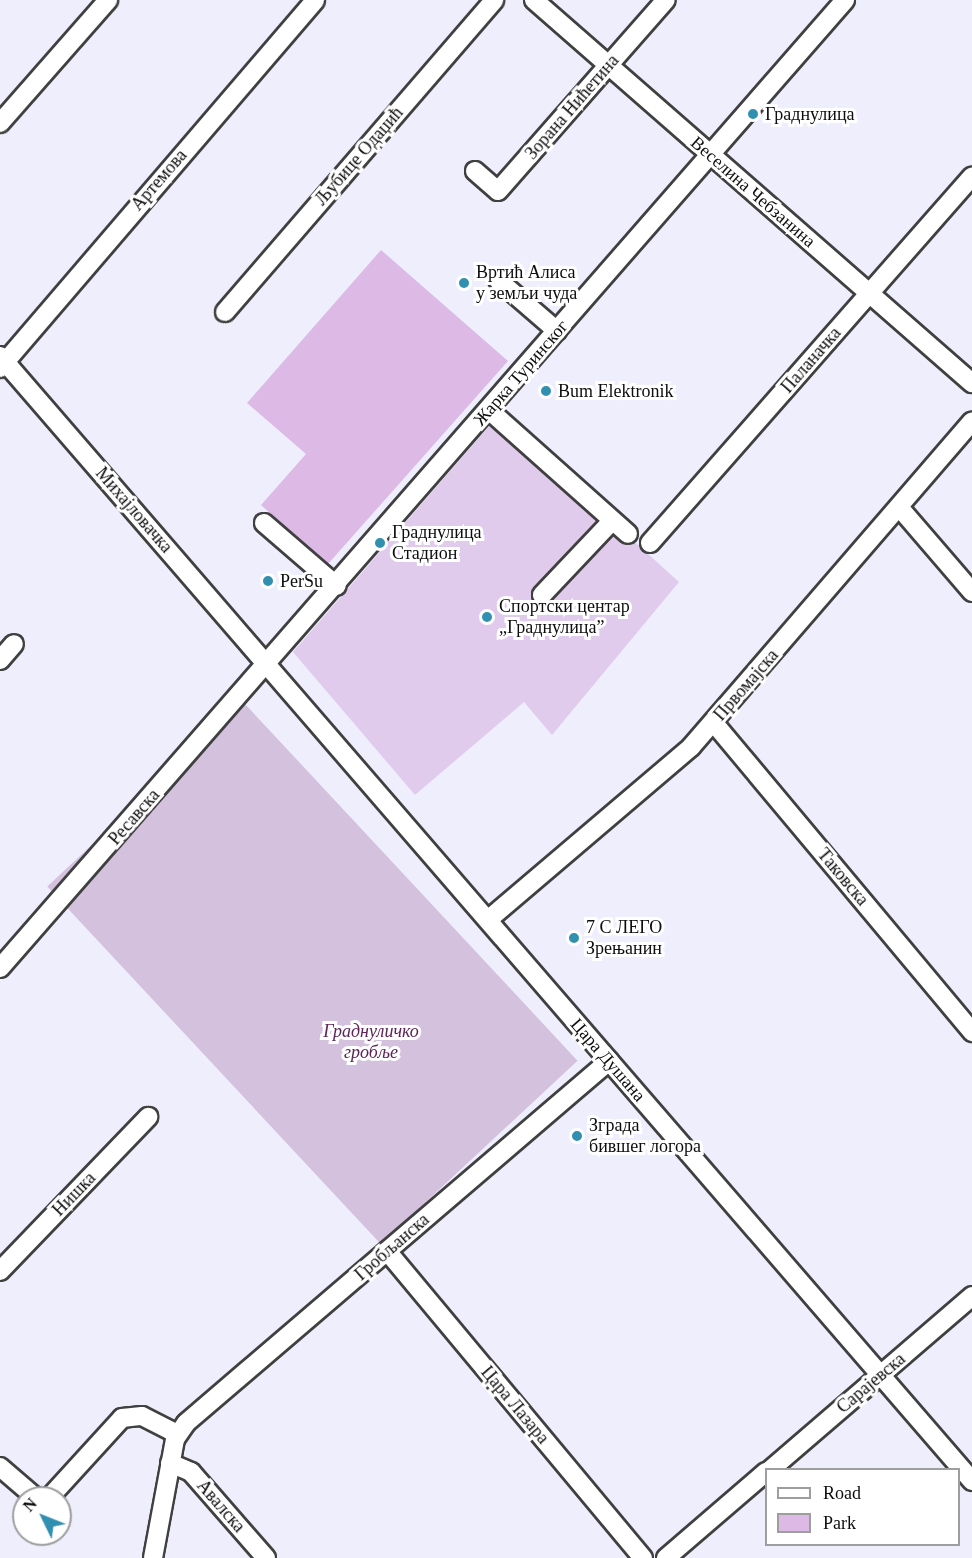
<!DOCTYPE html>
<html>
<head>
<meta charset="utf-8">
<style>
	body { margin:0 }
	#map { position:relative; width:972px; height:1558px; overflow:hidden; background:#efeefd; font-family:"Times New Roman",serif }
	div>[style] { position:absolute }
	.green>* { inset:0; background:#dcbae5 }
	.cemetery>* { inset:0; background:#d3c1dd; transform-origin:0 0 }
	.pitch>* { inset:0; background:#e1cbed }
	.roads { filter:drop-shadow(2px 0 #404040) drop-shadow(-2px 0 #404040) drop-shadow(0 2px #404040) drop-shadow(0 -2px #404040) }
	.minor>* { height:18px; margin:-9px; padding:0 9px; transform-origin:9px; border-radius:9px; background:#fff }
	.dots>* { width:16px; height:16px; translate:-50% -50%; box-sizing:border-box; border:3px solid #fff; border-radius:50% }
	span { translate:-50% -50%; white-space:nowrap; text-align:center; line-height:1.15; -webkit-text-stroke:6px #fff; paint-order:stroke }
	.street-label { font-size:18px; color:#0d0d0d }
	.poi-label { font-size:18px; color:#0d0d0d }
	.left { translate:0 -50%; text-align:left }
	.park-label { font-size:18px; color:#5e2358; font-style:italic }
	.legend { position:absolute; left:765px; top:1468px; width:195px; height:78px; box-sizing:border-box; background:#fff; border:2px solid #9e9e9e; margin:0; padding:8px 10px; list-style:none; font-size:18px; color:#0d0d0d }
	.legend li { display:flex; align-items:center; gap:12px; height:30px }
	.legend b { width:30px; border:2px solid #9e9e9e }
	.north { position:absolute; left:12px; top:1486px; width:60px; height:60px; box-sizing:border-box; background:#fff; border:2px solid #9e9e9e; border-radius:50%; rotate:313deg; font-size:16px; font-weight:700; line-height:24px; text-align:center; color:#0d0d0d }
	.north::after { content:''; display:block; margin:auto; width:21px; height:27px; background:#318fb0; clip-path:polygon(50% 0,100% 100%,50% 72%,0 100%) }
</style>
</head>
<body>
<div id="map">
	<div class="green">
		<i style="clip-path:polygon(381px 250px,508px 361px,328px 564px,261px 505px,306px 454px,247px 403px)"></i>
	</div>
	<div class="cemetery">
		<i style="left:244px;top:703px;width:489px;height:269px;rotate:47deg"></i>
	</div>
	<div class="pitch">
		<i style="clip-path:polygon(497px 417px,679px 582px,552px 735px,524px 702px,415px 795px,293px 652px)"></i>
	</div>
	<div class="roads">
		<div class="minor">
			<i style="left:534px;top:0;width:582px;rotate:41.17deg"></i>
			<i style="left:0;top:123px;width:164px;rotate:-48.7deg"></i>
			<i style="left:475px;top:171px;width:30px;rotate:41deg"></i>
			<i style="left:498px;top:191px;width:254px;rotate:-48.7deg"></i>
			<i style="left:498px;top:280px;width:78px;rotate:40.8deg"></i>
			<i style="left:225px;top:312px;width:412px;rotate:-49.2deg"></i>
			<i style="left:0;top:356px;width:1487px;rotate:49.17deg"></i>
			<i style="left:0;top:368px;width:484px;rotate:-49.4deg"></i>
			<i style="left:489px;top:410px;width:186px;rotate:41.7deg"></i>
			<i style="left:899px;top:507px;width:112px;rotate:49.3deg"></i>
			<i style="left:264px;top:523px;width:96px;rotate:40.8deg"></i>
			<i style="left:650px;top:543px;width:488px;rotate:-48.7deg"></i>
			<i style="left:542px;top:595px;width:102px;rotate:-46.6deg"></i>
			<i style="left:0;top:660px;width:21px;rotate:-49deg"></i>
			<i style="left:714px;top:723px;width:403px;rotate:50.1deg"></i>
			<i style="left:489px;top:919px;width:265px;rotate:-40.4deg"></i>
			<i style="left:691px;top:747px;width:430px;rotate:-49.2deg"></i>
			<i style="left:0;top:968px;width:1285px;rotate:-48.88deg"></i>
			<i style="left:387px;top:1251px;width:400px;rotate:50.2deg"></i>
			<i style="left:0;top:1271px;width:214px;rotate:-46.1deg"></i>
			<i style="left:170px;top:1463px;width:23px;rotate:23deg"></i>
			<i style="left:191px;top:1472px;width:114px;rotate:48.9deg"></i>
			<i style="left:0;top:1467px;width:48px;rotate:40.7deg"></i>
			<i style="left:770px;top:1470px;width:267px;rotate:-40.7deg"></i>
			<i style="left:49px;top:1498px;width:108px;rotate:-47.6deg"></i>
			<i style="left:122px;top:1418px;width:20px;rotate:-6deg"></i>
			<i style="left:142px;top:1416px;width:38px;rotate:27deg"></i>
			<i style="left:153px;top:1558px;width:121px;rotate:-79.5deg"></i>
			<i style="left:175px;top:1439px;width:19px;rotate:-55deg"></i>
			<i style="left:186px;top:1423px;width:557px;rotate:-40.56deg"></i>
			<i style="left:666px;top:1558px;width:132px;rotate:-40.7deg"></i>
		</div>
	</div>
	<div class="dots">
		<i style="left:753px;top:114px;background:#318fb0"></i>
		<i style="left:464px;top:283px;background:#318fb0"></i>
		<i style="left:546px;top:391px;background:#318fb0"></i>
		<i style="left:380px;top:543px;background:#318fb0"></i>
		<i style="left:268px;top:581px;background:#318fb0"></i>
		<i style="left:487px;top:617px;background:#318fb0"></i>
		<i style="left:574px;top:938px;background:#318fb0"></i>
		<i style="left:577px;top:1136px;background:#318fb0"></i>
	</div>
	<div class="street-label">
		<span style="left:572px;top:107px;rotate:-49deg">Зорана Нићетина</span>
		<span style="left:359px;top:156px;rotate:-49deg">Љубице Одаџић</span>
		<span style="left:159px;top:180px;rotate:-49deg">Артемова</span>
		<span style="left:753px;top:192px;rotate:41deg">Веселина Чебзанина</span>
		<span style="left:811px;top:360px;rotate:-49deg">Паланачка</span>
		<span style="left:521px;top:373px;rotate:-49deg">Жарка Туринског</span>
		<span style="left:134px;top:510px;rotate:49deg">Михајловачка</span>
		<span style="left:746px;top:685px;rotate:-49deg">Првомајска</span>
		<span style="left:134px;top:817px;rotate:-49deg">Ресавска</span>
		<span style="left:843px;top:877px;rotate:50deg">Таковска</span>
		<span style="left:608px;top:1060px;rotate:49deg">Цара Душана</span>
		<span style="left:74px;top:1194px;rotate:-46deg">Нишка</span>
		<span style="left:392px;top:1247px;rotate:-41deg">Гробљанска</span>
		<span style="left:871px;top:1383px;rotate:-40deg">Сарајевска</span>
		<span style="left:515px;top:1405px;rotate:50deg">Цара Лазара</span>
		<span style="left:221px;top:1506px;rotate:49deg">Авалска</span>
	</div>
	<div class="poi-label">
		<span class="left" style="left:765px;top:114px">Граднулица</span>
		<span class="left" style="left:476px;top:283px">Вртић Алиса<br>у земљи чуда</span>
		<span class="left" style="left:558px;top:391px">Bum Elektronik</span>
		<span class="left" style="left:392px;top:543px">Граднулица<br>Стадион</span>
		<span class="left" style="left:280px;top:581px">PerSu</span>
		<span class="left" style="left:499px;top:617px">Спортски центар<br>„Граднулица”</span>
		<span class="left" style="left:586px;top:938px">7 С ЛЕГО<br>Зрењанин</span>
		<span class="left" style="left:589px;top:1136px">Зграда<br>бившег логора</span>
	</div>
	<div class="park-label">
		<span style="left:371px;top:1042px">Граднуличко<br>гробље</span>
	</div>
	<ul class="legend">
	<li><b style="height:8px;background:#fff"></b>Road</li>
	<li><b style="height:16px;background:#dcbae5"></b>Park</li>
	</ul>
	<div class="north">N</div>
</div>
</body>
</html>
